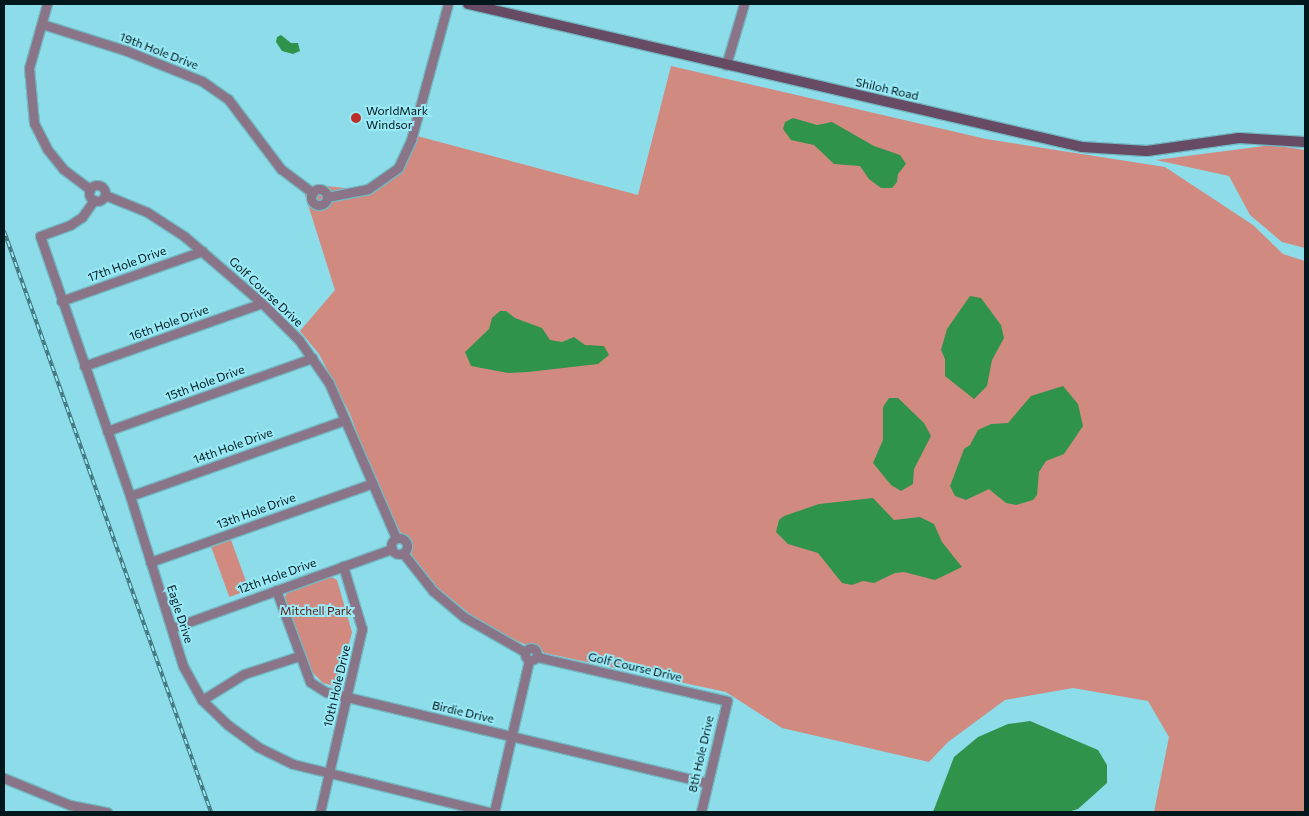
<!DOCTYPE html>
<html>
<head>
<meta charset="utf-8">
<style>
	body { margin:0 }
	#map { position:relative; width:1309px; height:816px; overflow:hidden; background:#8cdce9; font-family:Commissioner,sans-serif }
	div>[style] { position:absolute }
	.green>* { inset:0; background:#d18a7f; transform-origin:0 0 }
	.water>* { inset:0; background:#30934b }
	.roads { filter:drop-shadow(1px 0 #73b9c4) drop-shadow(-1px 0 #73b9c4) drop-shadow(0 1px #73b9c4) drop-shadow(0 -1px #73b9c4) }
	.minor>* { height:9px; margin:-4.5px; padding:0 4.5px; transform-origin:4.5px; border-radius:4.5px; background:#897587 }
	.minor>.ring { margin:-4.5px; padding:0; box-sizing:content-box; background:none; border:9px solid #897587; border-radius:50% }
	.secondary>* { height:10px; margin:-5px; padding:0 5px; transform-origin:5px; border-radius:5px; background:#674b65 }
	.rail>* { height:4px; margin-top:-2px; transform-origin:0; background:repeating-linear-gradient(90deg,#99e9f6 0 5.5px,#41737b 0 11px); box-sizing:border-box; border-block:1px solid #41737b }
	.dots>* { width:14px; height:14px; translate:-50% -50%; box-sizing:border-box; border:2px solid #99e9f6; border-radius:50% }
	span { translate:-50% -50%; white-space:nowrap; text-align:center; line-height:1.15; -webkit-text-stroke:4px #99e9f6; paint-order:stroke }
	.street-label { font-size:12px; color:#00171b }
	.poi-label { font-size:12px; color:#00171b }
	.left { translate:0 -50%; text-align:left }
	.park-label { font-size:12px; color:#5e1812 }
	.frame { position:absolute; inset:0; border:5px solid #00171b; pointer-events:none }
</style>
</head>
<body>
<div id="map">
	<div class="green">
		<i style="clip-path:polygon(671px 66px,986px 139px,1165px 167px,1253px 225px,1283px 254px,1305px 261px,1305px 812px,1154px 812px,1169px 737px,1148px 701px,1073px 688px,1005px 700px,948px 742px,929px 762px,782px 728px,726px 692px,545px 653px,487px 628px,433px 584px,417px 565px,377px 486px,350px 414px,319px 354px,300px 331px,335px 290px,304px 192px,317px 185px,373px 191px,400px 170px,417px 136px,638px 195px)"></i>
		<i style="clip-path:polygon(1272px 145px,1305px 150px,1305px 248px,1282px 242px,1250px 215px,1229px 176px,1156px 160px)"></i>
		<i style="left:231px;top:540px;width:53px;height:21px;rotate:70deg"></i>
		<i style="clip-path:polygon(329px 576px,337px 580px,352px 632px,338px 687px,323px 683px,308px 668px,283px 601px,288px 591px)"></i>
	</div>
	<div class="water">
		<i style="clip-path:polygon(281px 35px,291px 43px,298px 43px,300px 51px,293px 54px,282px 51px,276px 42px,277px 37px)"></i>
		<i style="clip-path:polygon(793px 118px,817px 125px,832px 122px,874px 146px,900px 155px,906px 164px,898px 174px,897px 182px,892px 188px,881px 188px,869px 179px,860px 166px,834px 164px,814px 145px,791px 140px,783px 129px,785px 122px)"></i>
		<i style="clip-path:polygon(970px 296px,981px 298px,1001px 325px,1004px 338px,992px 360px,987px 386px,974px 399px,945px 376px,945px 359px,941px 350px,947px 329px)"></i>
		<i style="clip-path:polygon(500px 311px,506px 311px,515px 318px,542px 328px,550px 340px,562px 342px,574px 337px,585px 345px,604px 346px,609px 355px,598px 364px,528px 372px,508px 373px,471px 366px,465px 352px,489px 329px,492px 318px)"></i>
		<i style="clip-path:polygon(1063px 386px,1078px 404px,1083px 426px,1064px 454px,1046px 461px,1039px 472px,1037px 495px,1033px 500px,1016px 505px,1006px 503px,989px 489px,966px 500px,955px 496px,950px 486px,952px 481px,964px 449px,970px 445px,978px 430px,991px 424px,1008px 423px,1031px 396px)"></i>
		<i style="clip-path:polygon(889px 398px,898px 398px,924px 423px,931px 436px,914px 469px,913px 484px,901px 491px,891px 485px,873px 463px,883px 440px,883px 407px)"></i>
		<i style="clip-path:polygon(873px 498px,894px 520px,920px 517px,934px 524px,942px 542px,962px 567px,935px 580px,904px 572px,895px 573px,874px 583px,863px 581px,852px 585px,842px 583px,818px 553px,788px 544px,776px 532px,779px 520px,784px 516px,819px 504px)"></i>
		<i style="clip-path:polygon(1030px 721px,1098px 750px,1107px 765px,1107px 783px,1078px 809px,1068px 812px,933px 812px,954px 757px,978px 737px,1008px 724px)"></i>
	</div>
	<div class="roads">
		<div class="minor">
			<i style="left:47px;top:4px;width:66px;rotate:105.7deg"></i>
			<i style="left:29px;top:68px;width:55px;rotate:84.8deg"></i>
			<i style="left:34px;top:123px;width:29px;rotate:63deg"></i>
			<i style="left:47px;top:149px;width:26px;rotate:51deg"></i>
			<i style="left:63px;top:169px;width:34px;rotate:37deg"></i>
			<i style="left:42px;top:24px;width:89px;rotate:17.6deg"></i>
			<i style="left:127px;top:51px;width:81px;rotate:21.8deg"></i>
			<i style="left:202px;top:81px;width:32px;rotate:35deg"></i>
			<i style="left:228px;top:99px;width:88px;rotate:52.9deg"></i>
			<i style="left:281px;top:169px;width:40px;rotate:37deg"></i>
			<i style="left:726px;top:65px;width:64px;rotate:-73.6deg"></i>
			<i class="ring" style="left:89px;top:185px;width:7px;height:7px"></i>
			<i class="ring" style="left:311px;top:189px;width:7px;height:7px"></i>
			<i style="left:105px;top:195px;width:45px;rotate:22deg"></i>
			<i style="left:147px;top:212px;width:44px;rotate:33deg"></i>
			<i style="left:184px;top:236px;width:103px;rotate:40.7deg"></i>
			<i style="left:262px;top:303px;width:52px;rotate:45deg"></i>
			<i style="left:299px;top:340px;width:52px;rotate:55.1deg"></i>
			<i style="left:329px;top:383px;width:169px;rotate:66.6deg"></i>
			<i style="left:327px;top:197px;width:42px;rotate:-11deg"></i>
			<i style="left:368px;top:189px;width:37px;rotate:-35deg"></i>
			<i style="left:398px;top:168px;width:31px;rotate:-65deg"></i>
			<i style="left:411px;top:140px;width:141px;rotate:-74.8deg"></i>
			<i style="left:94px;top:200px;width:21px;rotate:125deg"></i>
			<i style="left:82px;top:217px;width:14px;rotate:146deg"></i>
			<i style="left:70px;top:225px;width:32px;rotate:160deg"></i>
			<i style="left:40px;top:236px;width:275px;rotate:70.9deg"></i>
			<i style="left:130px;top:496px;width:178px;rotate:72.7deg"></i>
			<i style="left:183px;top:666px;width:39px;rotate:61deg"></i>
			<i style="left:202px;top:700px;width:36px;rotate:44deg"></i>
			<i style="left:228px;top:725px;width:37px;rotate:36deg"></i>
			<i style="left:258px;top:747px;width:39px;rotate:26deg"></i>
			<i style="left:293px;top:764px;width:202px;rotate:13.8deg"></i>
			<i style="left:61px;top:301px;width:150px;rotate:-19.5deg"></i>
			<i style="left:84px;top:366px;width:189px;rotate:-19.5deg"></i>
			<i style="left:107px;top:431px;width:218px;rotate:-19.6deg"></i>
			<i style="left:130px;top:496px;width:228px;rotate:-19.5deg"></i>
			<i class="ring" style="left:391px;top:538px;width:7px;height:7px"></i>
			<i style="left:403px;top:553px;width:48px;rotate:51.7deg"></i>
			<i style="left:433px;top:591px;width:40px;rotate:40deg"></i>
			<i style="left:464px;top:617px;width:70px;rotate:29.8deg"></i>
			<i style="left:150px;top:562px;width:233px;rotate:-19.5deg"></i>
			<i style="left:276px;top:590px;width:98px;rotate:69.7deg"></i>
			<i style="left:310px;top:682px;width:19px;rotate:32deg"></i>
			<i style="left:326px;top:692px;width:392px;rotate:13.4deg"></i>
			<i style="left:172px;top:628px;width:234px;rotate:-19.8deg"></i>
			<i class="ring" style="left:525px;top:648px;width:3px;height:3px"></i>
			<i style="left:537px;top:657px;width:195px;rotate:13deg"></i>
			<i style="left:727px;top:701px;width:114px;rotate:103.2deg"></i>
			<i style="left:202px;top:700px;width:49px;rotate:-31.8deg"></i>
			<i style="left:244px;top:674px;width:58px;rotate:-18.1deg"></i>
			<i style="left:4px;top:778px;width:71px;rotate:22.2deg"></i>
			<i style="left:70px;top:805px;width:38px;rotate:11deg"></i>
			<i style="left:320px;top:812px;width:188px;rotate:-77.1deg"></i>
			<i style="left:362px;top:629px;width:66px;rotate:-106.8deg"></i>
			<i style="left:494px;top:812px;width:156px;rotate:-77deg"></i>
		</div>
		<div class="secondary">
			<i style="left:468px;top:4px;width:630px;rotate:13.11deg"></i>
			<i style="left:1082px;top:147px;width:65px;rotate:3.5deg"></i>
			<i style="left:1147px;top:151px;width:93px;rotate:-8deg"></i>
			<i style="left:1239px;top:138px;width:66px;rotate:3.5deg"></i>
		</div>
	</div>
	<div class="rail">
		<i style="left:4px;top:231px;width:617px;rotate:70.39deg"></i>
	</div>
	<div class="dots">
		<i style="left:356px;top:118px;background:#bd2f26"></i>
	</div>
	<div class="street-label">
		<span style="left:159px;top:51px;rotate:21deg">19th Hole Drive</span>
		<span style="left:887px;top:89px;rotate:13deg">Shiloh Road</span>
		<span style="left:127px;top:264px;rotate:-20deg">17th Hole Drive</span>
		<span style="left:266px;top:292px;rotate:43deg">Golf Course Drive</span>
		<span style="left:169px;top:323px;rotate:-20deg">16th Hole Drive</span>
		<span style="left:205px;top:383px;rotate:-20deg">15th Hole Drive</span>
		<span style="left:233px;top:446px;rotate:-20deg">14th Hole Drive</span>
		<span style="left:256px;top:511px;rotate:-20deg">13th Hole Drive</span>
		<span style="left:277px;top:576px;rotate:-20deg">12th Hole Drive</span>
		<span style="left:180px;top:614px;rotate:72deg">Eagle Drive</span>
		<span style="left:635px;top:667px;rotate:13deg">Golf Course Drive</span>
		<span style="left:337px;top:686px;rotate:-77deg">10th Hole Drive</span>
		<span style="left:463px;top:712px;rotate:13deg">Birdie Drive</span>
		<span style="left:701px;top:754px;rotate:-77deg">8th Hole Drive</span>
	</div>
	<div class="poi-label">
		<span class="left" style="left:366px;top:118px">WorldMark<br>Windsor</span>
	</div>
	<div class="park-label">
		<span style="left:316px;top:611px">Mitchell Park</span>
	</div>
	<div class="frame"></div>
</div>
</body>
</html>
